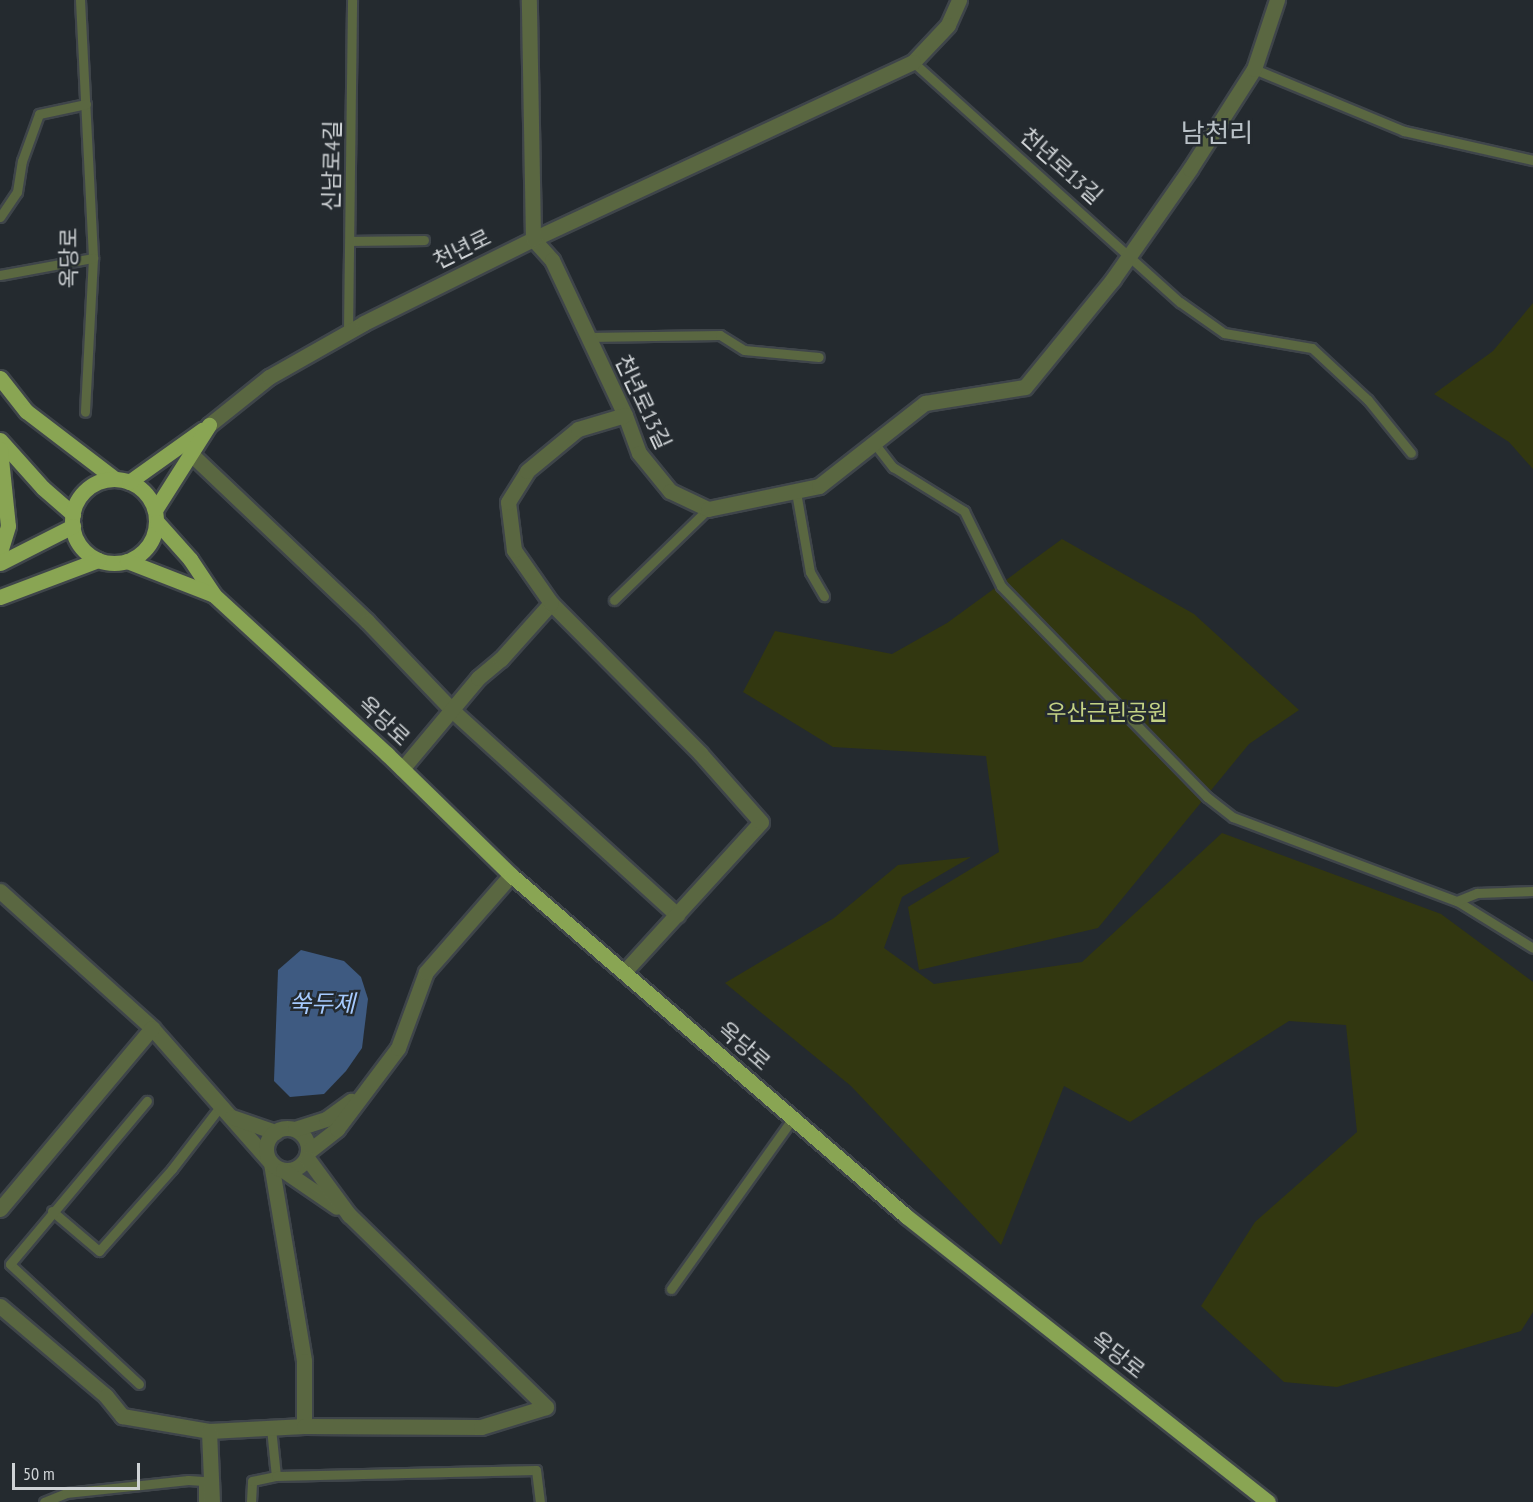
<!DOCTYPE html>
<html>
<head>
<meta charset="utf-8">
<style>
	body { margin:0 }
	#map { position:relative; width:1533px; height:1502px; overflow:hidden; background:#242a2f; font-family:"PT Sans Narrow","Noto Sans KR",sans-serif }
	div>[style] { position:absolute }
	.green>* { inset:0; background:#323710 }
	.water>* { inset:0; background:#3e5a81 }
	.roads { filter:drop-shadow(2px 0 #3f454a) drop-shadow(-2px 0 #3f454a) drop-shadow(0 2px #3f454a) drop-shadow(0 -2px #3f454a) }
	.lane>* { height:9px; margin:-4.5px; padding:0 4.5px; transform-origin:4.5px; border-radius:4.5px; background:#5a6741 }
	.street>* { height:15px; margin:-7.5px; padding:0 7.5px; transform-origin:7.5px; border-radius:7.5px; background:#5a6741 }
	.street>.ring { margin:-7.5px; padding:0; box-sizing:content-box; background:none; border:15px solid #5a6741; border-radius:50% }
	.primary>* { height:15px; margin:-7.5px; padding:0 7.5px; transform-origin:7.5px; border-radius:7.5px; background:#89a553 }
	.primary>.ring { margin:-7.5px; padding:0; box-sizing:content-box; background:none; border:15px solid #89a553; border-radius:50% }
	span { translate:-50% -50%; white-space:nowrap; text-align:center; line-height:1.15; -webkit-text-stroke:5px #242a2f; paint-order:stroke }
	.street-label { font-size:22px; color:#ced2d5 }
	.park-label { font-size:22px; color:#c4d284 }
	.water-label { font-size:24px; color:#a6cafe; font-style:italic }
	.quarter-label { font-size:26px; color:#b9c1c7 }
	.scale { position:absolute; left:12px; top:1463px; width:128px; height:27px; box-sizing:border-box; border:3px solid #ced2d5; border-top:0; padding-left:8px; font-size:18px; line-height:21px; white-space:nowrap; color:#ced2d5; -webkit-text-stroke:4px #242a2f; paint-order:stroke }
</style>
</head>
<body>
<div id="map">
	<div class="green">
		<i style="clip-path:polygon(1533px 303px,1533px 469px,1509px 442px,1434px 394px,1493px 351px)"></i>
		<i style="clip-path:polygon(1062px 539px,1194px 614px,1299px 710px,1249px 744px,1098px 928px,919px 970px,908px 907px,999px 852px,986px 756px,833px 747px,743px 692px,775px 631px,892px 654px,947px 623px)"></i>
		<i style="clip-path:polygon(1222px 833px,1441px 914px,1533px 982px,1533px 1312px,1521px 1331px,1337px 1387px,1284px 1382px,1201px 1306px,1255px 1222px,1357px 1132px,1346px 1025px,1289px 1021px,1130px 1122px,1064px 1086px,1001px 1245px,851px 1086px,725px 983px,834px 918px,898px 865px,971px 857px,902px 897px,884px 948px,934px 984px,1082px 962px)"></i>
	</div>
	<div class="water">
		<i style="clip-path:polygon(301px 950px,344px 961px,361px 977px,368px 999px,362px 1048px,346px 1071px,324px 1094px,290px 1097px,274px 1081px,278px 970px)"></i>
	</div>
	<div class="roads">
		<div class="lane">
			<i style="left:80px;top:0;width:258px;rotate:87.1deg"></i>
			<i style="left:93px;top:258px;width:154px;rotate:93deg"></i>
			<i style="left:913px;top:62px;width:359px;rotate:42deg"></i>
			<i style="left:1180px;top:302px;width:54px;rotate:35.2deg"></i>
			<i style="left:1224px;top:333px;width:89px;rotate:9.7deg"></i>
			<i style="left:1312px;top:348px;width:76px;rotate:42.9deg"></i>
			<i style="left:1368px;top:400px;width:68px;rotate:50.9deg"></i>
			<i style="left:1254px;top:69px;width:162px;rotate:22.5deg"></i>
			<i style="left:1404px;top:131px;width:132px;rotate:12.7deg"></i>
			<i style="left:0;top:217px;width:30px;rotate:-56deg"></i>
			<i style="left:17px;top:192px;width:31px;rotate:-81deg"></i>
			<i style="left:22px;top:161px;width:50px;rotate:-70.1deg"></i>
			<i style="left:39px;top:114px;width:48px;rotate:-12deg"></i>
			<i style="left:350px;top:241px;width:74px;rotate:-0.8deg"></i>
			<i style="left:0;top:275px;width:95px;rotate:-10.4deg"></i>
			<i style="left:348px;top:332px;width:332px;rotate:-89.3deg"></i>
			<i style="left:588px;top:337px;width:132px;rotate:-0.9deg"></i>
			<i style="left:720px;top:335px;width:28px;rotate:32deg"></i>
			<i style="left:744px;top:350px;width:75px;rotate:5.3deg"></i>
			<i style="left:874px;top:443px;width:31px;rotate:52deg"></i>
			<i style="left:893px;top:467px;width:84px;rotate:31.8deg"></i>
			<i style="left:964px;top:511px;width:84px;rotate:63.7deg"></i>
			<i style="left:1001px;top:586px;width:295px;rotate:45.7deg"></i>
			<i style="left:1207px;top:797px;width:33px;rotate:38deg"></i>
			<i style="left:1233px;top:817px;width:239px;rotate:20.6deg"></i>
			<i style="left:1457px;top:901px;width:89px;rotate:31.7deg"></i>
			<i style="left:796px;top:492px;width:81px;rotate:80.1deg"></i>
			<i style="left:810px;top:572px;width:28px;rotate:60deg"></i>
			<i style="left:614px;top:600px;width:131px;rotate:-44.1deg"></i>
			<i style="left:1457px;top:901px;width:22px;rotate:-22deg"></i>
			<i style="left:1477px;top:893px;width:56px;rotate:-2deg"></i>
			<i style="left:52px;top:1211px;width:62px;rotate:40.4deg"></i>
			<i style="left:99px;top:1251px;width:110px;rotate:-48.3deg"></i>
			<i style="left:172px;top:1169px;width:78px;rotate:-52.3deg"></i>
			<i style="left:671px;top:1289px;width:210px;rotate:-54.5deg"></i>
			<i style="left:139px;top:1384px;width:176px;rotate:-137.1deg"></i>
			<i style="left:10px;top:1264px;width:213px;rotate:-50deg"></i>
			<i style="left:271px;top:1428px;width:48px;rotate:84.1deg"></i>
			<i style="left:44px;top:1502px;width:24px;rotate:-22deg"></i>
			<i style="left:66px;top:1493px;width:123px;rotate:-6.1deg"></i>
			<i style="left:188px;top:1480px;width:15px;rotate:4deg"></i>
			<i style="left:203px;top:1481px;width:21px;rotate:90deg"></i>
			<i style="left:251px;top:1502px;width:21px;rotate:-87deg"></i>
			<i style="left:252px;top:1481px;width:25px;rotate:-12deg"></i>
			<i style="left:276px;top:1476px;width:260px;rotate:-1.3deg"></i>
			<i style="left:536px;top:1470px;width:32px;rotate:83deg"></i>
		</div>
		<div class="street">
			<i style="left:959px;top:0;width:27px;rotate:114deg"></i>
			<i style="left:948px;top:25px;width:51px;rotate:133.4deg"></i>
			<i style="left:913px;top:62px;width:419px;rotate:155deg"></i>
			<i style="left:533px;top:239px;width:28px;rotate:48deg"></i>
			<i style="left:552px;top:260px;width:171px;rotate:64.8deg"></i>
			<i style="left:625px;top:415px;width:40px;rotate:69.8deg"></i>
			<i style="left:639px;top:453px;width:49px;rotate:50.8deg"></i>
			<i style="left:670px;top:491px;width:42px;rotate:25.3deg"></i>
			<i style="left:708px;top:509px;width:113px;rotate:-11.7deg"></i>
			<i style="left:819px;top:486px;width:135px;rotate:-38.1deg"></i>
			<i style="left:925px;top:403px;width:101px;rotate:-9.1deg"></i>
			<i style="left:1025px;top:387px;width:139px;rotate:-50.8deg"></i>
			<i style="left:1113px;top:279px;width:134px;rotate:-55deg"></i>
			<i style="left:1190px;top:169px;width:119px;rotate:-57.4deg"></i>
			<i style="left:1254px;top:69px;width:73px;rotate:-71.6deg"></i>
			<i style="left:209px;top:425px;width:77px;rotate:-38.7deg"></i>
			<i style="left:269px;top:377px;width:109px;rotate:-29.6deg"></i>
			<i style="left:364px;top:323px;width:189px;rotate:-26.4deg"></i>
			<i style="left:533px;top:239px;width:239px;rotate:-91deg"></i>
			<i style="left:191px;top:454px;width:243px;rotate:43.5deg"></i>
			<i style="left:367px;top:621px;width:124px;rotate:46.3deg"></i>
			<i style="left:453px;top:711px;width:303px;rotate:42.3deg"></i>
			<i style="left:402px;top:769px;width:119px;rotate:-50.1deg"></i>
			<i style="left:478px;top:678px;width:30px;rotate:-40deg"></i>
			<i style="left:501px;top:659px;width:75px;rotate:-48.2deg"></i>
			<i style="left:0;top:891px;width:205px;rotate:42deg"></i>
			<i style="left:152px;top:1028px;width:180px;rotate:48.6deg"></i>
			<i style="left:271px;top:1163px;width:201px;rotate:80.5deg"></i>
			<i style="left:304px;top:1361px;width:65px;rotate:90deg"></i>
			<i style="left:624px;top:972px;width:203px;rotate:-47.6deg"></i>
			<i style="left:761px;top:822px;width:92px;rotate:-131.5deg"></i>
			<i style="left:700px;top:753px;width:211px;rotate:-134.8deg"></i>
			<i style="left:551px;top:603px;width:65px;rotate:-124.9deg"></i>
			<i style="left:514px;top:550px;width:48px;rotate:-97.1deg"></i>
			<i style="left:508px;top:502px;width:36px;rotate:-58deg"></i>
			<i style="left:527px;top:471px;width:66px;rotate:-39.5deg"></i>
			<i style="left:578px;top:429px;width:49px;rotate:-16.6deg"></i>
			<i style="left:232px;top:1117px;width:46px;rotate:19.2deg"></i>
			<i class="ring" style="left:266px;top:1128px;width:27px;height:27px"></i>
			<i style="left:295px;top:1129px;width:33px;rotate:-18deg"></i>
			<i style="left:326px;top:1119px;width:31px;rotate:-36deg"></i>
			<i style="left:309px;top:1151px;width:36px;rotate:-38deg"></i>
			<i style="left:337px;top:1129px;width:101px;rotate:-53deg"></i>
			<i style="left:398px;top:1048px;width:81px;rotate:-69.8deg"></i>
			<i style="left:426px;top:972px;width:129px;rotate:-48.8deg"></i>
			<i style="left:283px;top:1170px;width:65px;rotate:34.4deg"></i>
			<i style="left:0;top:1209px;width:236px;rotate:-50deg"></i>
			<i style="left:0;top:1306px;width:139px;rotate:40.3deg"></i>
			<i style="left:106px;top:1396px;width:26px;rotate:51deg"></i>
			<i style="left:122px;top:1416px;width:88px;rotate:9.8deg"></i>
			<i style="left:209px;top:1431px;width:95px;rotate:-3deg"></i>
			<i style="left:304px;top:1426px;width:177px;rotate:0.3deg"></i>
			<i style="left:481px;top:1427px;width:68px;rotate:-17.1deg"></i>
			<i style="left:546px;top:1407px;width:275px;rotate:-135.7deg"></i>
			<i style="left:349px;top:1215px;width:71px;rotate:-126.4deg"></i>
			<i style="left:209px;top:1431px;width:71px;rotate:87.6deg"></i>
		</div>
		<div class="primary">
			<i style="left:0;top:378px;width:42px;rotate:51.8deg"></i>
			<i style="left:26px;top:411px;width:112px;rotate:37.4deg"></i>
			<i style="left:0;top:440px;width:64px;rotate:48.1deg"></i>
			<i style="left:43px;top:488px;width:40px;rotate:41deg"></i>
			<i style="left:0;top:449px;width:77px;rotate:84.1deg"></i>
			<i style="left:8px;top:526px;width:27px;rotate:107deg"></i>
			<i class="ring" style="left:72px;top:479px;width:69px;height:69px"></i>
			<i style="left:129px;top:482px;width:90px;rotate:-35.5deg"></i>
			<i style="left:155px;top:510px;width:101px;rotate:-57.6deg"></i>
			<i style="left:157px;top:522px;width:50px;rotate:48.3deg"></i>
			<i style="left:190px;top:559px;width:43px;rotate:56.3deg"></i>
			<i style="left:214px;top:595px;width:235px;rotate:42.6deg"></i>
			<i style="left:387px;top:754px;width:173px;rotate:44.3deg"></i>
			<i style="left:511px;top:875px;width:522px;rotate:40.8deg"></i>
			<i style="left:906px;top:1216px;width:461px;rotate:38.3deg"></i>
			<i style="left:127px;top:561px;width:93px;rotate:21.3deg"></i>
			<i style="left:0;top:563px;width:82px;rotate:-26.9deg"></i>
			<i style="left:0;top:597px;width:105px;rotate:-20.7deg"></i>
		</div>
	</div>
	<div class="street-label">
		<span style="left:332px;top:166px;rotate:-89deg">신남로4길</span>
		<span style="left:1061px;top:166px;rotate:42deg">천년로13길</span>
		<span style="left:462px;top:249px;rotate:-26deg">천년로</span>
		<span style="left:69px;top:258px;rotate:-90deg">옥당로</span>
		<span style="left:643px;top:402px;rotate:65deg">천년로13길</span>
		<span style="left:384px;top:721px;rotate:43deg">옥당로</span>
		<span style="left:744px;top:1046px;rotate:41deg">옥당로</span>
		<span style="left:1118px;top:1355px;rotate:38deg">옥당로</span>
	</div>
	<div class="park-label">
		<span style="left:1107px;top:713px">우산근린공원</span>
	</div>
	<div class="water-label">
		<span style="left:322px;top:1004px">쑥두제</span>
	</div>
	<div class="quarter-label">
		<span style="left:1217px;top:133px">남천리</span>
	</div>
	<div class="scale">50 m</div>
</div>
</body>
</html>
